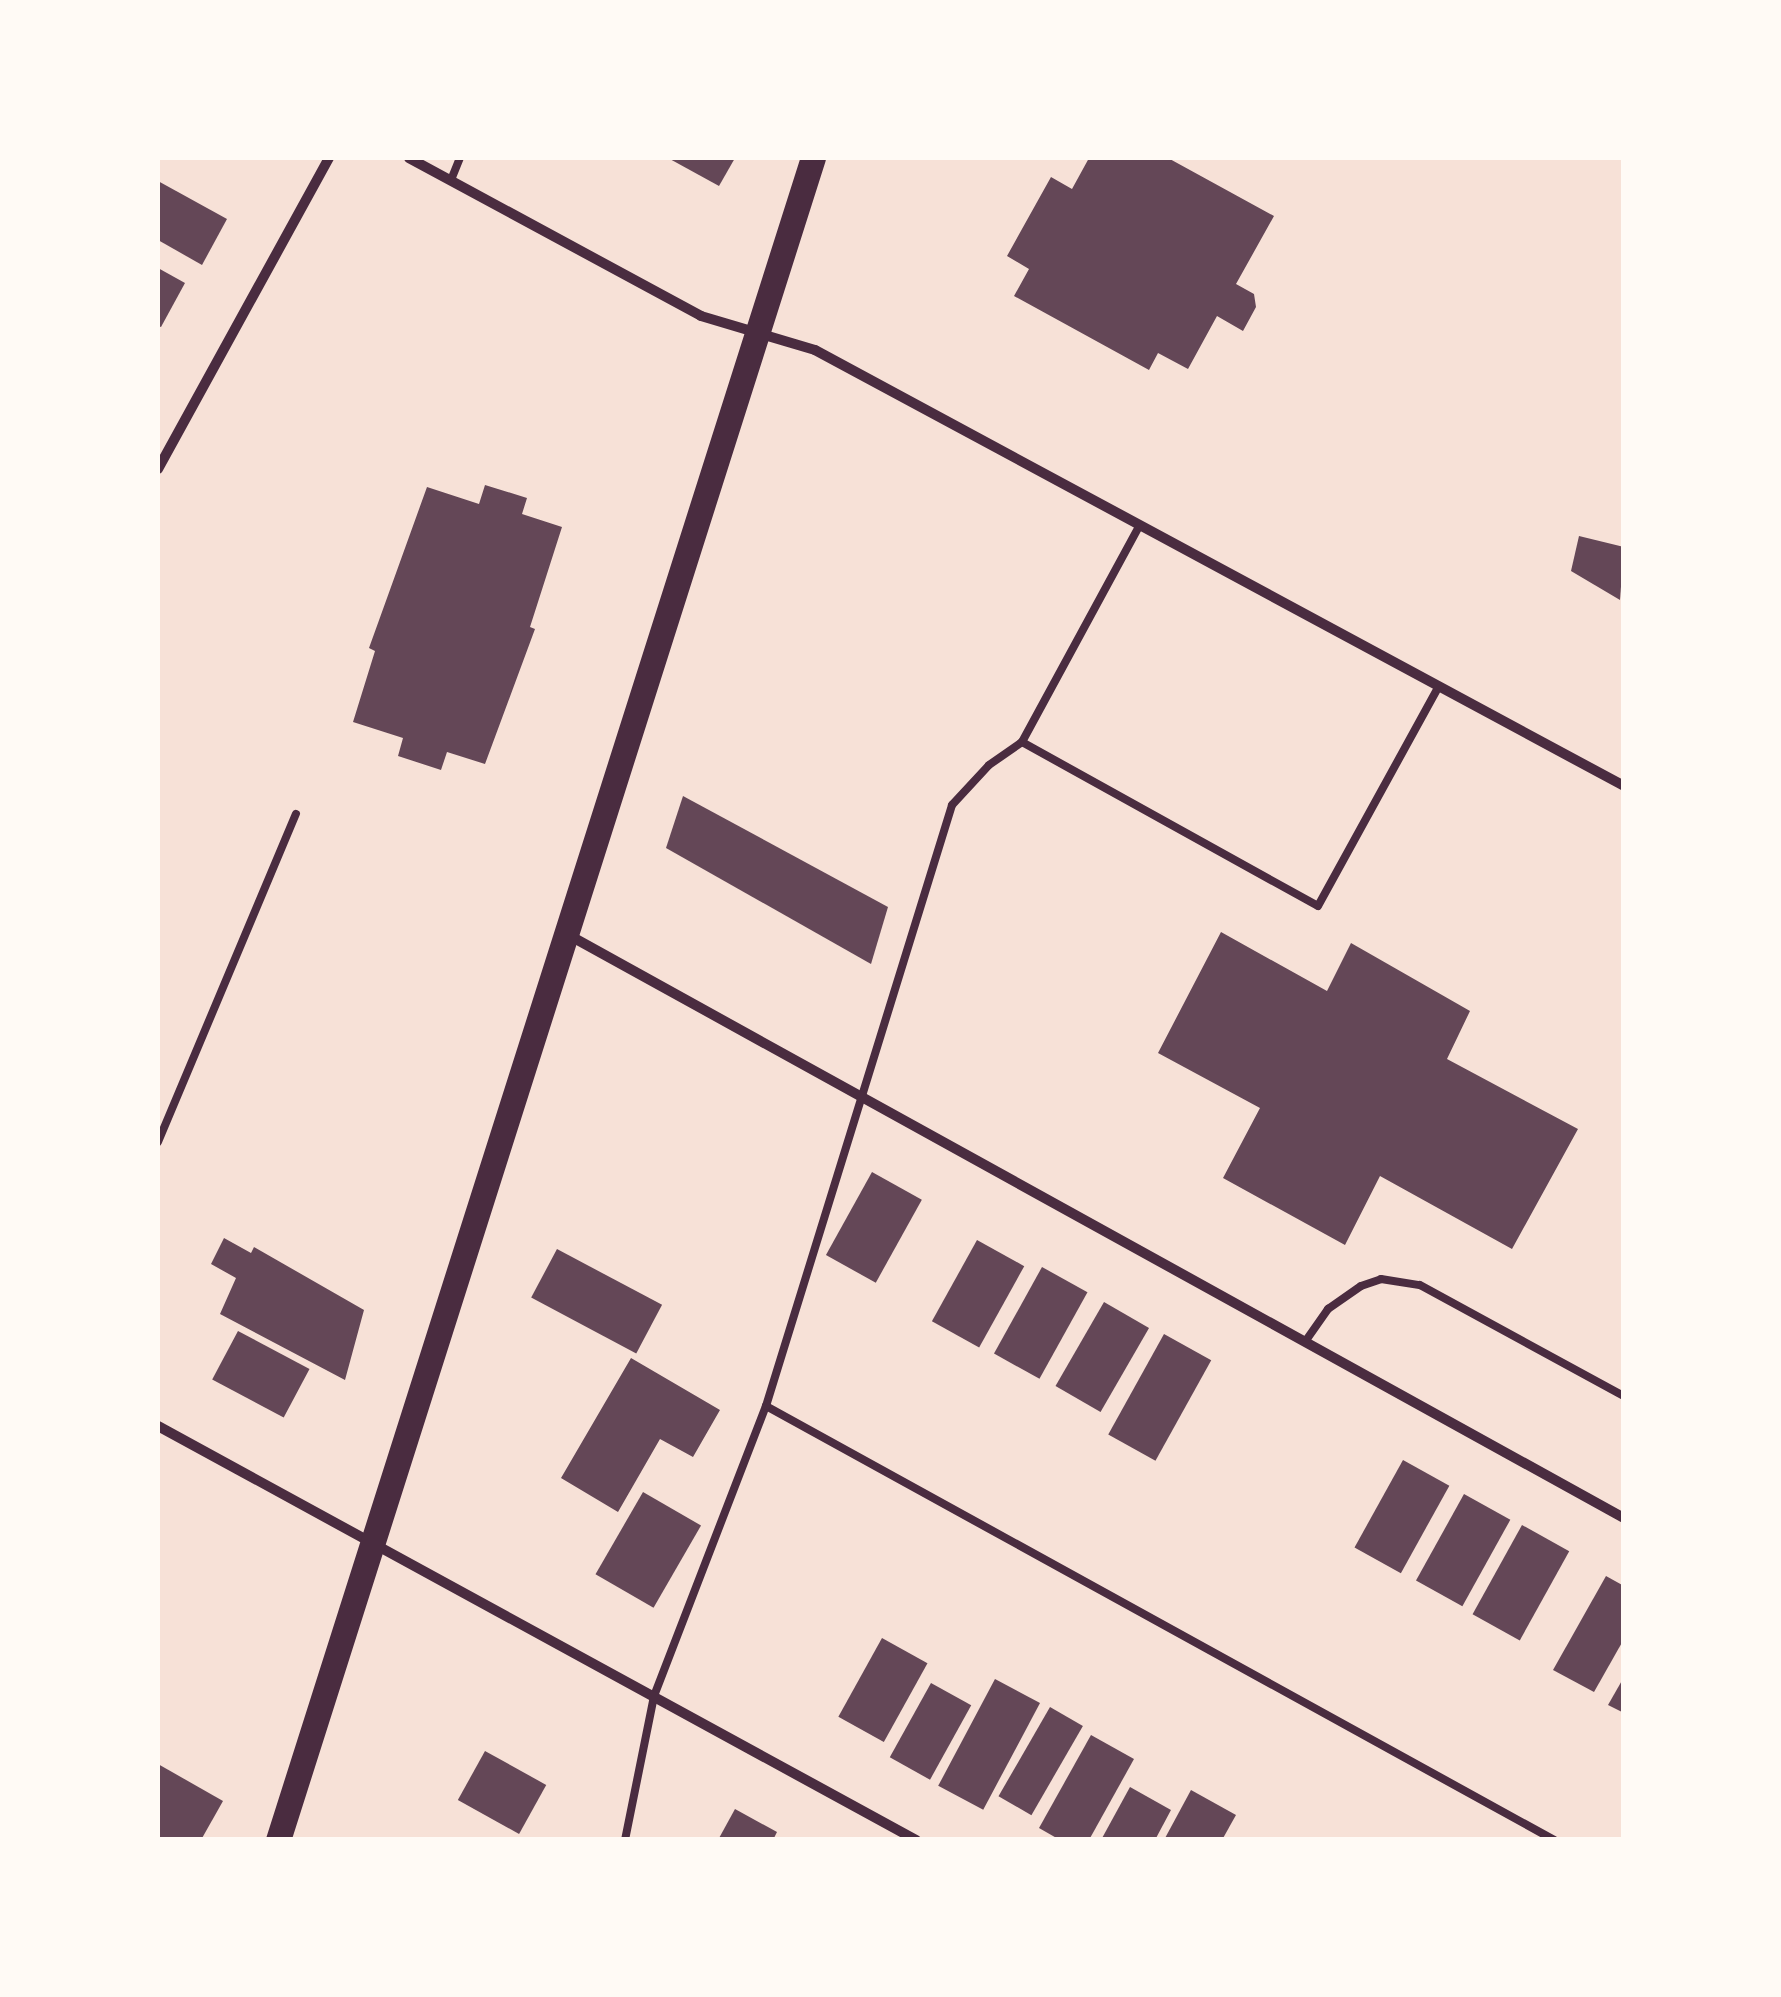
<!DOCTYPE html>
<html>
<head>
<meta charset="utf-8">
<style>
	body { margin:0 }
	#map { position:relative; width:1781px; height:1997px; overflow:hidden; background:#f7e1d7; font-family:"Source Sans 3",sans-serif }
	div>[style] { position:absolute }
	.building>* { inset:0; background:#644757; transform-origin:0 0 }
	.service>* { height:8px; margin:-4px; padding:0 4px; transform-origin:4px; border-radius:4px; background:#4a2c40 }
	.minor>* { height:10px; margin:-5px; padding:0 5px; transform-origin:5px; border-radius:5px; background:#4a2c40 }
	.primary>* { height:25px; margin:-12.5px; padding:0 12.5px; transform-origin:12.5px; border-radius:12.5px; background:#4a2c40 }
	span { translate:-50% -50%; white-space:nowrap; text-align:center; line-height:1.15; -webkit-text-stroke:8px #fffaf5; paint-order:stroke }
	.frame { position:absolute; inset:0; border:160px solid #fffaf5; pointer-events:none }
</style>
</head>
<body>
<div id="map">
	<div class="building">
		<i style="clip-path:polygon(668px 158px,735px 158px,719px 186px)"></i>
		<i style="clip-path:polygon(1089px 158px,1168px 158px,1274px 216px,1236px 284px,1254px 294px,1256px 307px,1243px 331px,1217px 316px,1188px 369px,1158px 353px,1149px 370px,1014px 296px,1029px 269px,1007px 256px,1051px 177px,1072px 189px)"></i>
		<i style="clip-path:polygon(158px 181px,227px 219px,202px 265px,158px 240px)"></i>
		<i style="clip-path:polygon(158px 268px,185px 283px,161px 327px,158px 326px)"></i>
		<i style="clip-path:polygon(485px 485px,527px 498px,522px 514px,562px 527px,530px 627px,535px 629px,485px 764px,447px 752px,441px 770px,398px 756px,403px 738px,353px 722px,375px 651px,369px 648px,427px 487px,479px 504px)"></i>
		<i style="clip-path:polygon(1579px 536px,1624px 547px,1620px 600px,1571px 571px)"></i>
		<i style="clip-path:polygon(683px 796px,888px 907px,871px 964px,666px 848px)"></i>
		<i style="clip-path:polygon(1221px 932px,1327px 991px,1351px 943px,1470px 1011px,1447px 1059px,1578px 1129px,1512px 1249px,1380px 1176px,1345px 1245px,1223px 1178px,1260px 1108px,1158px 1053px)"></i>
		<i style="left:872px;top:1172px;width:57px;height:95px;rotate:29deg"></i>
		<i style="clip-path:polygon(224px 1238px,251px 1253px,254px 1247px,364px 1310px,345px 1380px,220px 1314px,236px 1278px,211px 1264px)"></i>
		<i style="left:977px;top:1240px;width:54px;height:93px;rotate:29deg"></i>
		<i style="left:557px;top:1249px;width:119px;height:55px;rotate:28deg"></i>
		<i style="left:1042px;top:1267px;width:52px;height:99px;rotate:29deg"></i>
		<i style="left:1104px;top:1302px;width:52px;height:97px;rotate:30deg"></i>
		<i style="left:238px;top:1331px;width:81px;height:55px;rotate:28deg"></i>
		<i style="left:1164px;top:1334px;width:54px;height:115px;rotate:29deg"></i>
		<i style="clip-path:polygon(631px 1358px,720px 1410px,693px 1457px,660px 1439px,618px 1512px,561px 1478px)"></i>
		<i style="left:1403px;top:1460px;width:53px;height:100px;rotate:29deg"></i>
		<i style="left:643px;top:1492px;width:67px;height:95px;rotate:30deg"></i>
		<i style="left:1464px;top:1494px;width:53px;height:99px;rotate:29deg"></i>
		<i style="left:1522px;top:1525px;width:54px;height:102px;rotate:29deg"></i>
		<i style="clip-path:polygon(1606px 1576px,1624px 1586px,1624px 1639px,1594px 1692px,1553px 1670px)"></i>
		<i style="left:882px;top:1638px;width:52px;height:90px;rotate:29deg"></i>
		<i style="clip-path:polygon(1624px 1677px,1624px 1713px,1608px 1705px)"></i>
		<i style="left:995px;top:1679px;width:51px;height:121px;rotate:28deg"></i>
		<i style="left:931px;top:1683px;width:46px;height:85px;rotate:29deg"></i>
		<i style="left:1050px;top:1707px;width:38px;height:103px;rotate:30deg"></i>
		<i style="clip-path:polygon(1091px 1735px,1134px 1759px,1089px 1840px,1060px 1840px,1039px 1828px)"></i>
		<i style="left:485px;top:1751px;width:70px;height:56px;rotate:29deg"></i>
		<i style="clip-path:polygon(158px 1764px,223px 1801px,201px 1840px,158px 1839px)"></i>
		<i style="clip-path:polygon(1130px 1787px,1171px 1810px,1155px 1840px,1101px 1840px)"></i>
		<i style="clip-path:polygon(1191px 1790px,1236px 1815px,1222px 1840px,1164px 1840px)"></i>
		<i style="clip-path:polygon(735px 1809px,777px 1832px,773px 1840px,718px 1840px)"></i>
	</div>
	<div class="service">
		<i style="left:451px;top:180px;width:24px;rotate:-68deg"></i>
		<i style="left:1022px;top:742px;width:338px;rotate:29deg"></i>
		<i style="left:1318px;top:906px;width:251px;rotate:-61.2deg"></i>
		<i style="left:158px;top:1142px;width:356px;rotate:-67.2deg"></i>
		<i style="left:1307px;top:1339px;width:37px;rotate:-55deg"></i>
		<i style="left:1328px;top:1309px;width:40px;rotate:-34.9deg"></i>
		<i style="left:1361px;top:1286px;width:21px;rotate:-19deg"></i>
		<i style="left:1381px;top:1279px;width:39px;rotate:9deg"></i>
		<i style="left:1420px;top:1285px;width:232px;rotate:28.6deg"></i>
		<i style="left:766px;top:1406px;width:900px;rotate:28.84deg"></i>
		<i style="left:625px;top:1840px;width:147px;rotate:-78.6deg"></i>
		<i style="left:654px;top:1696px;width:311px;rotate:-68.9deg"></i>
		<i style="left:766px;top:1406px;width:629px;rotate:-72.8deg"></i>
		<i style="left:952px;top:805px;width:54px;rotate:-47.2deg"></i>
		<i style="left:989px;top:765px;width:40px;rotate:-34.9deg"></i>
		<i style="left:1022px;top:742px;width:247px;rotate:-61.5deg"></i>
	</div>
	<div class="minor">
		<i style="left:409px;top:158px;width:332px;rotate:28.4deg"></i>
		<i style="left:701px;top:316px;width:119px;rotate:16.6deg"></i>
		<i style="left:815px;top:350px;width:919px;rotate:28.32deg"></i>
		<i style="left:158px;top:469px;width:355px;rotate:-61.2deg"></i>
		<i style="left:565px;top:933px;width:1210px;rotate:28.92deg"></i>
		<i style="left:158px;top:1426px;width:864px;rotate:28.64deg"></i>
	</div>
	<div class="primary">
		<i style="left:278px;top:1840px;width:1765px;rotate:-72.36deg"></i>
	</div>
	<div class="frame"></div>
</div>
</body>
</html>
